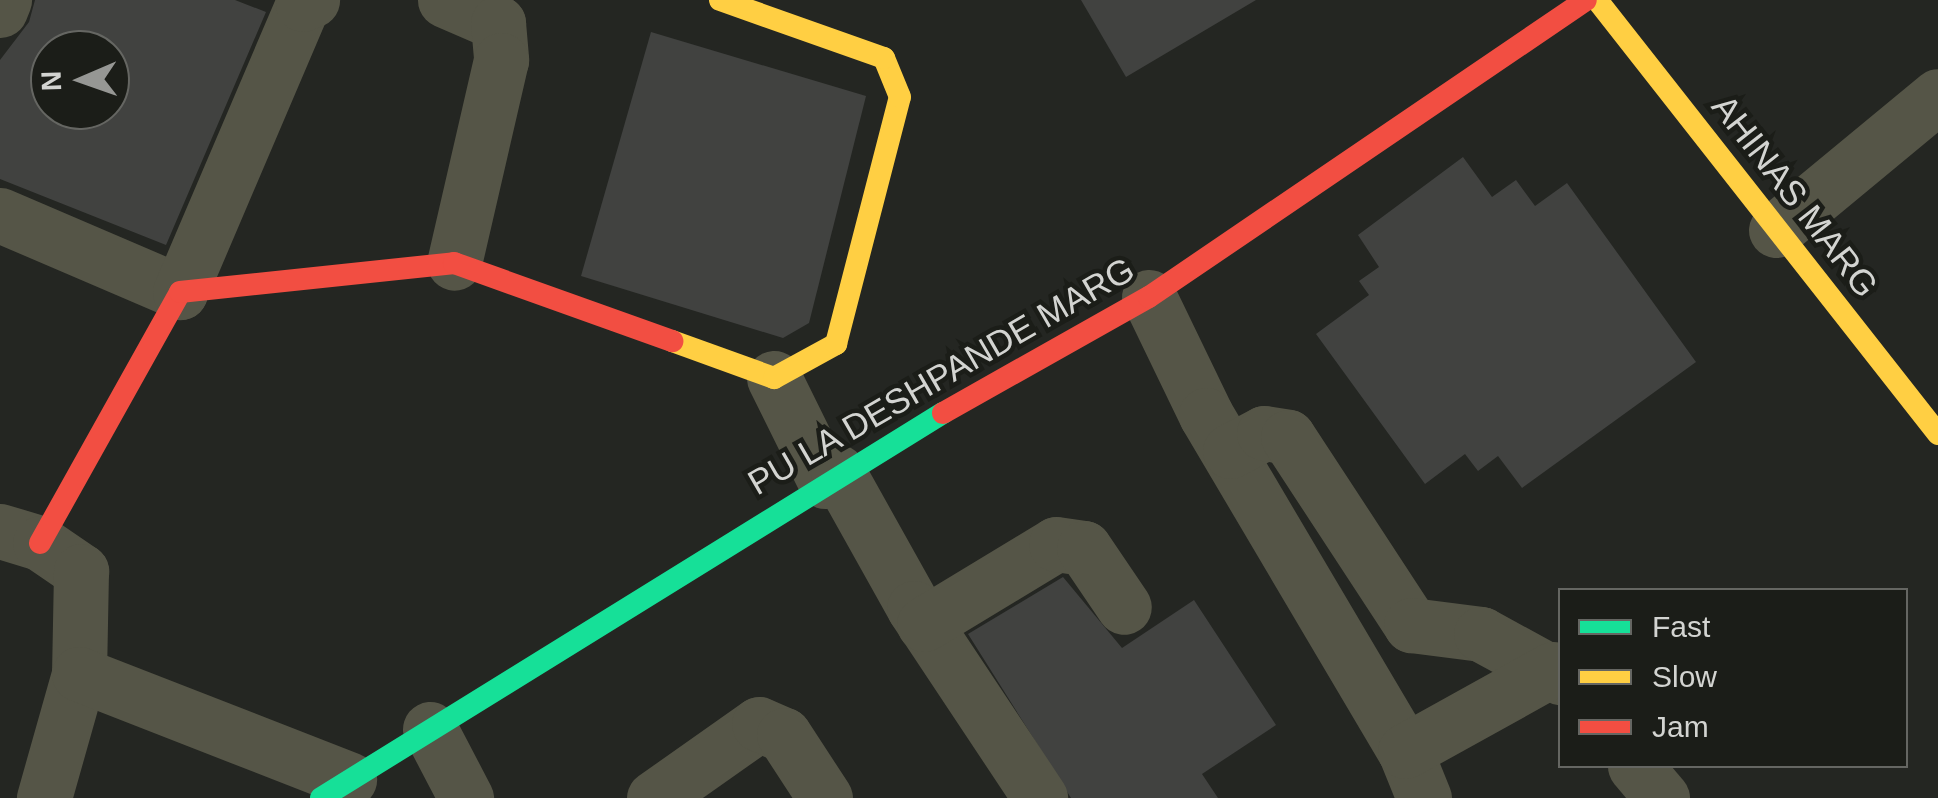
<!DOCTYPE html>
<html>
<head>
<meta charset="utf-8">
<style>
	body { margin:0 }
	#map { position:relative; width:1938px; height:798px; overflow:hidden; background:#242622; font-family:Helvetica,sans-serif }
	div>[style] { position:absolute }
	.building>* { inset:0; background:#414240 }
	.street>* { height:55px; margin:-27.5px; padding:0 27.5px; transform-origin:27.5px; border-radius:27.5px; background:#555547 }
	.fast>* { height:22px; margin:-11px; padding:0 11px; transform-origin:11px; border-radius:11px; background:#16e098 }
	.slow>* { height:22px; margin:-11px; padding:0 11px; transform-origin:11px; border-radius:11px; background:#ffcf43 }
	.jam>* { height:22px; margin:-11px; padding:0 11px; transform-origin:11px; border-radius:11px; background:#f24e42 }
	span { translate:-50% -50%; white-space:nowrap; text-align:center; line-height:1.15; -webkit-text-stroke:9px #1b1d18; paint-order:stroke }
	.street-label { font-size:35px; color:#d3d4d1 }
	.legend { position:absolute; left:1558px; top:588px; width:350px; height:180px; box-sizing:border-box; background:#1b1d18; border:2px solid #656662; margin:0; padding:12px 18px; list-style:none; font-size:30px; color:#d3d4d1 }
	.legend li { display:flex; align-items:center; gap:20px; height:50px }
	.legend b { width:50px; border:2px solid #656662 }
	.north { position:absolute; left:30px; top:30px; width:100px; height:100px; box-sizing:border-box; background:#1b1d18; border:2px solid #656662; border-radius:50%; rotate:268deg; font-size:28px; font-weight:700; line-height:40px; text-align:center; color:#d3d4d1 }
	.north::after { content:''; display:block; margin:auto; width:35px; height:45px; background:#969794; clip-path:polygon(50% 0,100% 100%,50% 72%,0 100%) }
</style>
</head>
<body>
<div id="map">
	<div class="building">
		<i style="clip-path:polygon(evenodd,35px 0,235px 0,266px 12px,166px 245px,0 179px,0 60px,29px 22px,35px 0,50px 50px,110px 50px,110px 110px,50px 110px,50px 50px)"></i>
		<i style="clip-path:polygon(1081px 0,1256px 0,1126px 77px)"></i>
		<i style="clip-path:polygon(651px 32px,866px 96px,809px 323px,783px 338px,581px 276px)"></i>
		<i style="clip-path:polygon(1463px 157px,1492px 197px,1516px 180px,1535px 206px,1567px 183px,1696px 362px,1522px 488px,1498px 456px,1478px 471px,1465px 454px,1425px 484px,1316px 334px,1369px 295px,1359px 281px,1379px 267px,1358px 235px)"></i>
		<i style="clip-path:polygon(1063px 577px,1122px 648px,1194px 600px,1276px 725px,1202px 774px,1218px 798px,1071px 798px,968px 634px)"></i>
	</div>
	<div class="street">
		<i style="left:445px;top:0;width:58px;rotate:23.5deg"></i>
		<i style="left:498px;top:23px;width:37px;rotate:85deg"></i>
		<i style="left:501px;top:60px;width:208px;rotate:103deg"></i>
		<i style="left:0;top:10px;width:11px;rotate:-68deg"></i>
		<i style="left:0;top:215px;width:196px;rotate:23.2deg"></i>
		<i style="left:180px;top:292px;width:313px;rotate:-66.9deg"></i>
		<i style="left:303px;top:4px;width:10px;rotate:-24deg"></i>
		<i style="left:1776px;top:230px;width:210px;rotate:-39.6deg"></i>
		<i style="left:1149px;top:297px;width:131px;rotate:64.2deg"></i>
		<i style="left:1206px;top:415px;width:391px;rotate:59.4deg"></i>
		<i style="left:1405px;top:751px;width:51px;rotate:68deg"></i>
		<i style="left:774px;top:378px;width:115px;rotate:63.7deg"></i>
		<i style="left:1230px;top:451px;width:38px;rotate:-28deg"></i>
		<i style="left:1264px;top:433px;width:24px;rotate:9deg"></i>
		<i style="left:1288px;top:437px;width:225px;rotate:56.8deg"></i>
		<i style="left:1411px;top:625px;width:71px;rotate:7.3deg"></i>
		<i style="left:1481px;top:634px;width:90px;rotate:28.6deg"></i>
		<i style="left:838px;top:472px;width:156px;rotate:60.8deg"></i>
		<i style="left:914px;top:608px;width:228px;rotate:56.4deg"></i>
		<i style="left:0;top:531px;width:42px;rotate:16.7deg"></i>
		<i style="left:40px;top:543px;width:50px;rotate:34.3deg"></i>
		<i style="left:81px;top:571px;width:103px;rotate:91.1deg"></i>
		<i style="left:79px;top:674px;width:129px;rotate:105.8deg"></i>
		<i style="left:924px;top:624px;width:154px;rotate:-31.2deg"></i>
		<i style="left:1056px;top:544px;width:28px;rotate:8deg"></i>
		<i style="left:1084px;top:548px;width:71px;rotate:55.9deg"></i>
		<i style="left:79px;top:674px;width:290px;rotate:21.3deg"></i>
		<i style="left:430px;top:729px;width:78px;rotate:62.4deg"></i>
		<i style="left:1405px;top:751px;width:169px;rotate:-29deg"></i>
		<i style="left:1635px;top:766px;width:42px;rotate:49.8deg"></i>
		<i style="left:654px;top:798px;width:128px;rotate:-35.2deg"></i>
		<i style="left:759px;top:724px;width:27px;rotate:24deg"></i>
		<i style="left:784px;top:735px;width:75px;rotate:56.9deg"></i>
	</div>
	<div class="fast">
		<i style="left:321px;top:798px;width:732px;rotate:-31.76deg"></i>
	</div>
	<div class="slow">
		<i style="left:1597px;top:0;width:552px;rotate:51.84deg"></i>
		<i style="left:672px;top:341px;width:109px;rotate:19.9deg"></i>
		<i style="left:774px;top:378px;width:71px;rotate:-28.7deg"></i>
		<i style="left:836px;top:344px;width:255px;rotate:-75.5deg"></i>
		<i style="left:900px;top:97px;width:42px;rotate:-112.3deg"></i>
		<i style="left:884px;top:58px;width:174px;rotate:-160.5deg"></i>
	</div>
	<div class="jam">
		<i style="left:943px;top:413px;width:236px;rotate:-29.4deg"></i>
		<i style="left:1149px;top:297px;width:528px;rotate:-34.2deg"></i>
		<i style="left:40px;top:543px;width:287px;rotate:-60.8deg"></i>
		<i style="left:180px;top:292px;width:276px;rotate:-6deg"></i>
		<i style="left:454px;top:263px;width:232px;rotate:19.7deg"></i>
	</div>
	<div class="street-label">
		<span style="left:1795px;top:196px;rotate:52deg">AHINAS MARG</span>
		<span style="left:941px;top:376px;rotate:-30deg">PU LA DESHPANDE MARG</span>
	</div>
	<ul class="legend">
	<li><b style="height:12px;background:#16e098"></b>Fast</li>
	<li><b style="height:12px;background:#ffcf43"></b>Slow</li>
	<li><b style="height:12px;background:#f24e42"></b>Jam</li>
	</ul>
	<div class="north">N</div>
</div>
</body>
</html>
